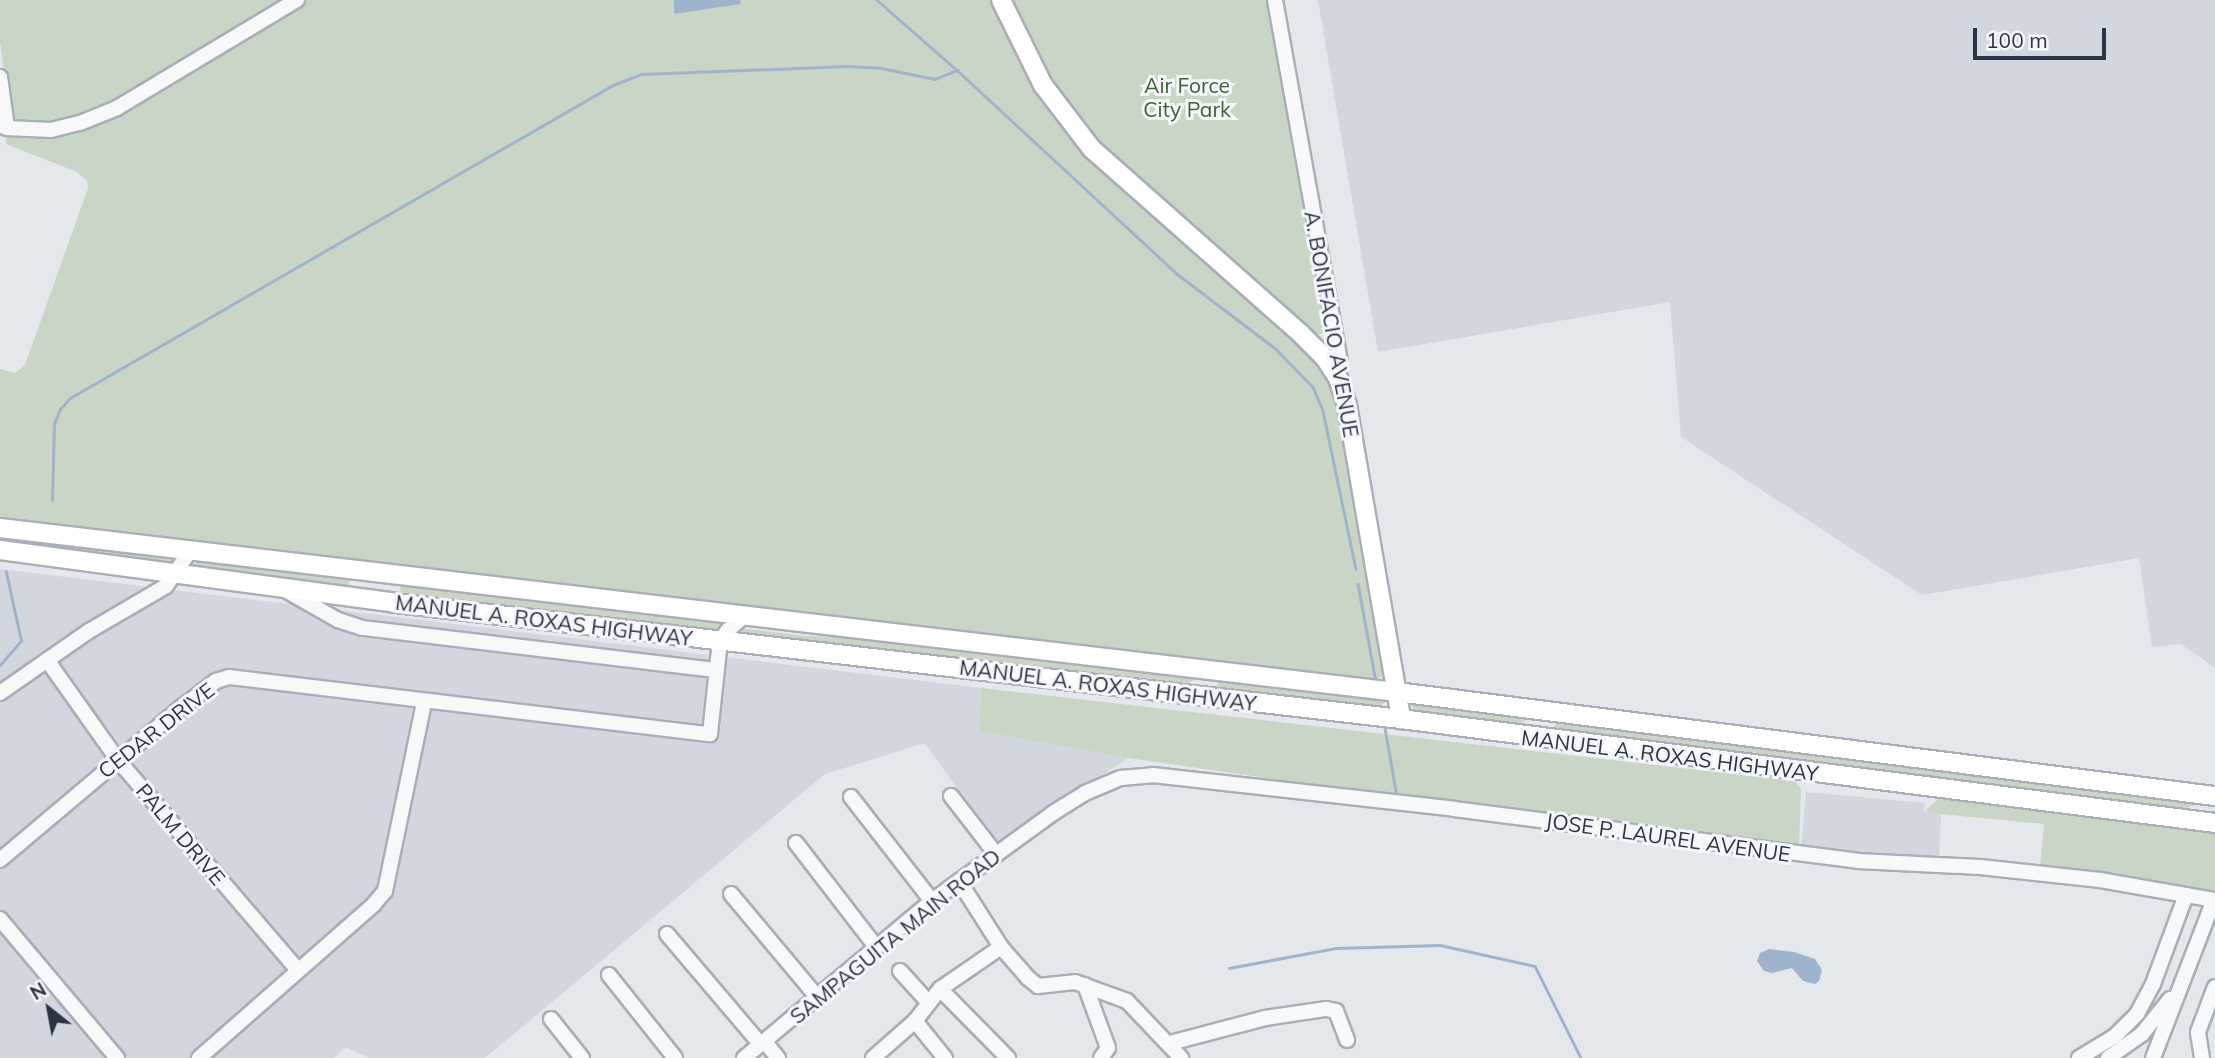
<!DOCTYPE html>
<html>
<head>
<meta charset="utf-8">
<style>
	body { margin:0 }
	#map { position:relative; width:2215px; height:1058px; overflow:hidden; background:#e4e7ec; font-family:Mulish,sans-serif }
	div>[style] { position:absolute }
	.built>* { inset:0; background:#d2d6de }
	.green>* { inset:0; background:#c9d6c5 }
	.water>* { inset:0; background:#9fb4cc }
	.stream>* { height:2.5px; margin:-1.25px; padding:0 1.25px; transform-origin:1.25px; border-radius:1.25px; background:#9fb4cc }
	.roads { filter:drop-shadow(2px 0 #a9aeb7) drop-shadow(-2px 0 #a9aeb7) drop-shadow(0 2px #a9aeb7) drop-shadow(0 -2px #a9aeb7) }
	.minor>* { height:14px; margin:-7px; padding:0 7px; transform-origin:7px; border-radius:7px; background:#f7f8fa }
	.major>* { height:18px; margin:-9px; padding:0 9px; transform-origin:9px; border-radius:9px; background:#fff }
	span { translate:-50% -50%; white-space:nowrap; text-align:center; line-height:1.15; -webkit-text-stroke:6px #f4f6f9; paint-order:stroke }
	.park-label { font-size:21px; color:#3f6138 }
	.street-label { font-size:21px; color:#2b3445 }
	.north { position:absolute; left:14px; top:974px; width:70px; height:70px; -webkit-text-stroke:5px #f4f6f9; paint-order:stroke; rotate:329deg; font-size:19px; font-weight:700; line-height:28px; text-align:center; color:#2b3445 }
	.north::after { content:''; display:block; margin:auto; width:24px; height:32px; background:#2b3445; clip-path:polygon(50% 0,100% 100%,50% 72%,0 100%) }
	.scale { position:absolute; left:1973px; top:28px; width:133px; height:32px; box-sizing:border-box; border:4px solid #2b3445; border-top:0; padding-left:9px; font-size:21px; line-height:24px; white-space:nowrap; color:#2b3445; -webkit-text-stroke:5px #f4f6f9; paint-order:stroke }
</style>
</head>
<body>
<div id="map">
	<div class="built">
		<i style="clip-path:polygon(1318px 0,2215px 0,2215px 668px,2181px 644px,2152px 647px,2139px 558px,1922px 595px,1681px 437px,1670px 302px,1378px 352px)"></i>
		<i style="clip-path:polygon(0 569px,981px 688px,979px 731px,1128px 758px,997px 845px,925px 743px,825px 774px,485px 1058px,369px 1058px,346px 1047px,334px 1058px,0 1058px)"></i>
		<i style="clip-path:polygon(1806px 792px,1925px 803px,1924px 811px,1941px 815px,1939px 858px,1873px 857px,1801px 848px)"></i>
	</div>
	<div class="green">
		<i style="clip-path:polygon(0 0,996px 0,1048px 101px,1311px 351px,1337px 391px,1385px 674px,1374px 681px,0 518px,0 369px,15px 373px,25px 365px,88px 188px,87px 181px,77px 172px,6px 144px,8px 102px,0 42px)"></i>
		<i style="clip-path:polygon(1011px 0,1270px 0,1308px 234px,1326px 321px,1324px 333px,1316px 335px,1308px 332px,1109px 156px,1062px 99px,1029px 45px)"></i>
		<i style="clip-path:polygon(0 535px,173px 556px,174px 561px,168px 564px,41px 546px,0 544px)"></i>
		<i style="clip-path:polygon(198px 561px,350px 579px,348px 587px,198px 567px,194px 565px)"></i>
		<i style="clip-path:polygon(401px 586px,716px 623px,724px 625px,720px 633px,534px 613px,400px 595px)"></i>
		<i style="clip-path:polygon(738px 628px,805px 636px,861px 637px,1197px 679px,1188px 683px,739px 635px,735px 633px)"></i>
		<i style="clip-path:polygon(1221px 679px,1386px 699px,1388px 701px,1377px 707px,1222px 689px,1217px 685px)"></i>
		<i style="clip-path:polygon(981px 688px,1795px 781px,1801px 789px,1799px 848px,1399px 797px,1128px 758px,979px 731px)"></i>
		<i style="clip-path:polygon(1408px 702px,1524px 716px,1525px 720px,1519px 724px,1471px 721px,1418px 713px)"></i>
		<i style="clip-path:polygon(1556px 724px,1617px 727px,2192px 801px,2194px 805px,2187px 808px,2099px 799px,1641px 742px,1551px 730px)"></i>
		<i style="clip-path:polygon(1940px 797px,2215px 831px,2215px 894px,2040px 867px,2044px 824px,1930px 813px,1926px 810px)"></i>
	</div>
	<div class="water">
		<i style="clip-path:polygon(674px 0,740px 0,741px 4px,674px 14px)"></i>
		<i style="clip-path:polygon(1769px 949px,1794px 952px,1815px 959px,1822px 970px,1819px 981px,1815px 984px,1803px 981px,1792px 968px,1772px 973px,1764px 971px,1757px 961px,1760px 953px)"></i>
	</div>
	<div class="stream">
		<i style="left:877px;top:0;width:106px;rotate:41.2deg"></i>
		<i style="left:52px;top:500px;width:76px;rotate:-88.5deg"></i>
		<i style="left:54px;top:424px;width:16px;rotate:-68deg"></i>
		<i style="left:60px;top:409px;width:15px;rotate:-48deg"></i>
		<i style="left:70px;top:398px;width:627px;rotate:-29.96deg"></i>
		<i style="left:613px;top:85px;width:31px;rotate:-21deg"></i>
		<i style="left:642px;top:74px;width:205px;rotate:-2.2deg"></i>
		<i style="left:847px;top:66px;width:34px;rotate:3deg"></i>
		<i style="left:881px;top:68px;width:55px;rotate:11.5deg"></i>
		<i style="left:935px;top:79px;width:24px;rotate:-22deg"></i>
		<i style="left:957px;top:70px;width:299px;rotate:42.8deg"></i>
		<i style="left:1176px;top:273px;width:126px;rotate:37.2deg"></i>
		<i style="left:1276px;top:349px;width:53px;rotate:45.8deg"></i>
		<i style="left:1313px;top:387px;width:26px;rotate:67deg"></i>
		<i style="left:1323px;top:411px;width:161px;rotate:78.2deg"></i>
		<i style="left:1358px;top:584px;width:100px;rotate:79.6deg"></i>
		<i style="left:0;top:665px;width:32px;rotate:-49deg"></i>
		<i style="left:21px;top:641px;width:71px;rotate:-102.3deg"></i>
		<i style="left:1385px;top:728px;width:64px;rotate:80.1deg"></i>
		<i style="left:1229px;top:968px;width:109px;rotate:-10.6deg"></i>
		<i style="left:1336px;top:948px;width:104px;rotate:-1.7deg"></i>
		<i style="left:1440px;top:945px;width:97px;rotate:12.5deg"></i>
		<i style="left:1535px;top:966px;width:103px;rotate:63.4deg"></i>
	</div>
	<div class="roads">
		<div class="minor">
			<i style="left:1275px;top:0;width:367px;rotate:79.8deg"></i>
			<i style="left:1340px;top:361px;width:17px;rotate:97deg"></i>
			<i style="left:0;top:77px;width:51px;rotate:82.2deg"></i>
			<i style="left:0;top:125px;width:8px;rotate:23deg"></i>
			<i style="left:7px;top:128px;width:44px;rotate:2.6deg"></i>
			<i style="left:51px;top:130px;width:30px;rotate:-14deg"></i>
			<i style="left:80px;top:123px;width:40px;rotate:-22deg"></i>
			<i style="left:117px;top:108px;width:210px;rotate:-31deg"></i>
			<i style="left:285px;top:590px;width:61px;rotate:29.5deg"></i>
			<i style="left:338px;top:620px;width:26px;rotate:18deg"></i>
			<i style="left:363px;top:628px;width:356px;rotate:6.8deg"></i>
			<i style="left:47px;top:660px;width:121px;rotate:54.7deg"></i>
			<i style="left:117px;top:759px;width:278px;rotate:49.4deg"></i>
			<i style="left:0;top:693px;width:108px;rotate:-34.9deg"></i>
			<i style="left:89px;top:631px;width:89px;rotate:-30.3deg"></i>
			<i style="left:166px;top:586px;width:42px;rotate:-55.6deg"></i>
			<i style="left:951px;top:796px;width:73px;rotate:52.2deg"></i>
			<i style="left:851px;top:797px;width:132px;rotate:52.1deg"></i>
			<i style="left:796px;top:843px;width:131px;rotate:52.4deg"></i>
			<i style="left:0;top:860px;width:238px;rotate:-40.1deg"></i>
			<i style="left:182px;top:707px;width:43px;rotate:-37.4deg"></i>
			<i style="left:216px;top:681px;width:14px;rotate:-17deg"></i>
			<i style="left:229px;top:677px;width:484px;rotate:6.8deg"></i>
			<i style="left:710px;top:734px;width:94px;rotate:-83.9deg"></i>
			<i style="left:720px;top:641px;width:14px;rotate:-54deg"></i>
			<i style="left:728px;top:630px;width:21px;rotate:-41deg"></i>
			<i style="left:959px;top:881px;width:78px;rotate:57.5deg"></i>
			<i style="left:1001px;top:947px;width:41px;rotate:48.9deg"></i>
			<i style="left:1028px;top:978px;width:13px;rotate:39deg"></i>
			<i style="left:1038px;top:986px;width:37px;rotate:-6deg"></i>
			<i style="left:1075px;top:982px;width:55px;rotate:20.1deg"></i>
			<i style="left:1127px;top:1001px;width:79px;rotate:46.5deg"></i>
			<i style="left:731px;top:894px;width:136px;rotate:50.1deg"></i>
			<i style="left:0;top:919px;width:182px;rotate:49.9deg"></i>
			<i style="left:667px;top:934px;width:145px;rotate:49.7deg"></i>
			<i style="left:900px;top:971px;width:43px;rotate:47.8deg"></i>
			<i style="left:609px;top:975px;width:106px;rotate:51.5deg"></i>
			<i style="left:1085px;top:985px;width:67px;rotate:69.9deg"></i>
			<i style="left:1108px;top:1048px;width:12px;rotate:125deg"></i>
			<i style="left:940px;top:989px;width:97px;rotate:45.4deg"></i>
			<i style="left:551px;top:1019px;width:50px;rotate:51.5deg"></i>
			<i style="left:915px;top:1021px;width:48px;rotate:51deg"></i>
			<i style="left:765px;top:1042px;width:21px;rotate:51deg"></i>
			<i style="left:1170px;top:1043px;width:98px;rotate:-14.7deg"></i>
			<i style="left:1265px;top:1018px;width:62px;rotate:-8.4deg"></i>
			<i style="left:1326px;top:1009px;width:10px;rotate:11deg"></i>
			<i style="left:1336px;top:1011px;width:31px;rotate:69deg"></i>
			<i style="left:199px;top:1058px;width:233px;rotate:-41.3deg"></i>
			<i style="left:374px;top:904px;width:17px;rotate:-50deg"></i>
			<i style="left:385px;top:891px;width:193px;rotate:-78.3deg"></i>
			<i style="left:744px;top:1058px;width:245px;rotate:-39.9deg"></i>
			<i style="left:932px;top:901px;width:150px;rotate:-36deg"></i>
			<i style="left:1053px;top:813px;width:38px;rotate:-32deg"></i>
			<i style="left:1085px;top:793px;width:39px;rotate:-23deg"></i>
			<i style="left:1121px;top:778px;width:32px;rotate:-5deg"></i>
			<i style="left:1153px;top:775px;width:303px;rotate:6.4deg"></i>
			<i style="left:1454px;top:809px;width:407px;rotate:7.3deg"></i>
			<i style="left:1858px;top:861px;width:122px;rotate:2.8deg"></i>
			<i style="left:1980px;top:867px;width:121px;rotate:6.2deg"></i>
			<i style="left:2100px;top:880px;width:117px;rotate:9.9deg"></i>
			<i style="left:873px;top:1058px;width:56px;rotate:-41.4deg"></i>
			<i style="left:915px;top:1021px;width:41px;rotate:-52deg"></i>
			<i style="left:940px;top:989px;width:74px;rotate:-34.5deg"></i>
			<i style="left:2079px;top:1058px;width:42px;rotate:-31.4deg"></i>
			<i style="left:2115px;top:1036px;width:31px;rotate:-45deg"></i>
			<i style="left:2137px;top:1014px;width:34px;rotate:-62deg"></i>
			<i style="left:2153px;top:984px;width:95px;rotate:-69.7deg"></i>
			<i style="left:2108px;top:1058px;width:42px;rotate:-35.2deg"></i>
			<i style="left:2142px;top:1034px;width:45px;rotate:-51.3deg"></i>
			<i style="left:2153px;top:1058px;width:169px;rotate:-68.9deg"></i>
			<i style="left:2202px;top:1058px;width:26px;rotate:-99deg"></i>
			<i style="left:2198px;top:1032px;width:48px;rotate:-69.3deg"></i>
		</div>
		<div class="major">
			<i style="left:1001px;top:0;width:95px;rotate:63.7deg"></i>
			<i style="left:1043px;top:85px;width:81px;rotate:52.6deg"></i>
			<i style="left:1092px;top:149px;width:279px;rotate:41.5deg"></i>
			<i style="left:1301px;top:334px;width:34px;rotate:45deg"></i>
			<i style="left:1325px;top:358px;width:24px;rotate:57deg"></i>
			<i style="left:1338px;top:378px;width:28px;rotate:72deg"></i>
			<i style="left:1347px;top:405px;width:319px;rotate:80.2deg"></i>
			<i style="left:0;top:528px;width:1407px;rotate:6.7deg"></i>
			<i style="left:1397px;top:692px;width:825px;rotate:7.25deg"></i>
			<i style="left:0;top:550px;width:399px;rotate:7.6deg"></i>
			<i style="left:395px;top:603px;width:1013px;rotate:6.58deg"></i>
			<i style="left:1401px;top:719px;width:821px;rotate:7.28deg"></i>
		</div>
	</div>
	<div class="park-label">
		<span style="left:1187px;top:97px">Air Force<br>City Park</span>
	</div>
	<div class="street-label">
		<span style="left:1332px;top:324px;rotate:80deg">A. BONIFACIO AVENUE</span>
		<span style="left:544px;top:620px;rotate:7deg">MANUEL A. ROXAS HIGHWAY</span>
		<span style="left:1108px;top:685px;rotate:7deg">MANUEL A. ROXAS HIGHWAY</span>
		<span style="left:156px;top:730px;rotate:-38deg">CEDAR DRIVE</span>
		<span style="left:1670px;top:755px;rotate:7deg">MANUEL A. ROXAS HIGHWAY</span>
		<span style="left:181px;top:834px;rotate:50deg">PALM DRIVE</span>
		<span style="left:1668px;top:837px;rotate:8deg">JOSE P. LAUREL AVENUE</span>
		<span style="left:895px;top:936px;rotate:-39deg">SAMPAGUITA MAIN ROAD</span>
	</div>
	<div class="north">N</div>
	<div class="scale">100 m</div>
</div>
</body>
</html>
